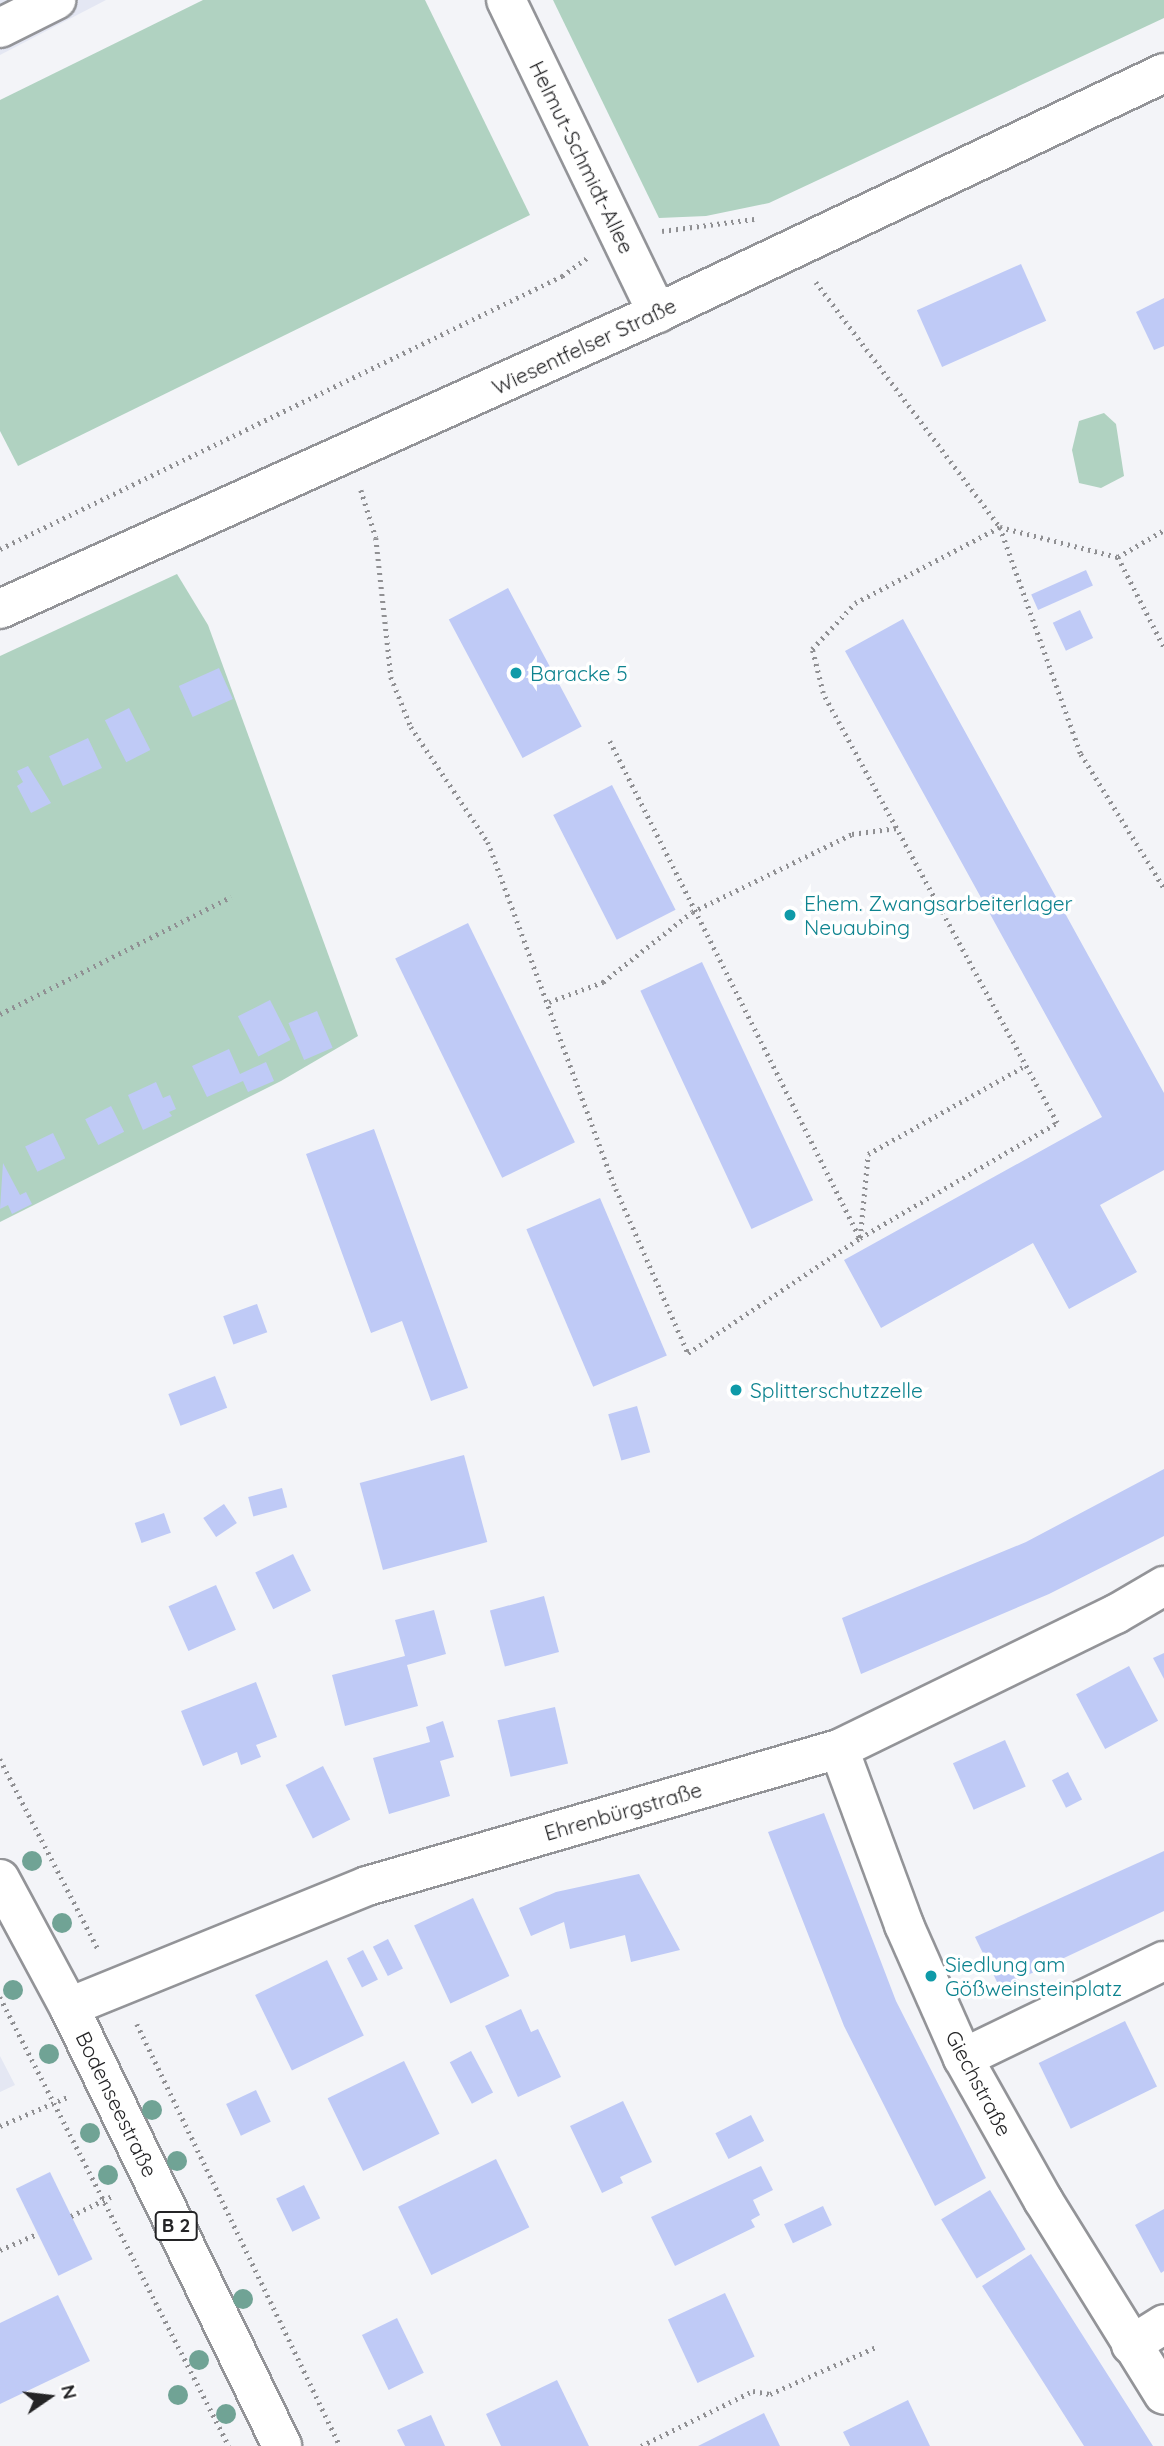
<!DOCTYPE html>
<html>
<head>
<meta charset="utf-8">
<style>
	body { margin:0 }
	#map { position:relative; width:1164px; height:2446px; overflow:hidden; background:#f3f4f8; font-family:Quicksand,sans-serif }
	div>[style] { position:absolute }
	.built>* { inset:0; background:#e4e7f3 }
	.green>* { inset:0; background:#b0d2c1 }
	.building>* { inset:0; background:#bfcaf6; transform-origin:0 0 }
	.path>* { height:4.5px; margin-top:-2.25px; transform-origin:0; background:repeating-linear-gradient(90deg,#909093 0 2px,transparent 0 7px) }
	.roads { filter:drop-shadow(2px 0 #939498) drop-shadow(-2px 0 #939498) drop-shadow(0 2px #939498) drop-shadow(0 -2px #939498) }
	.minor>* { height:38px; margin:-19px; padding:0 19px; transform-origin:19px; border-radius:19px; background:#fff }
	.primary>* { height:38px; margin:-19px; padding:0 19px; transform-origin:19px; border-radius:19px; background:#fff }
	.trees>* { width:20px; height:20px; margin:-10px; border-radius:50%; background:#70a395 }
	.dots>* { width:19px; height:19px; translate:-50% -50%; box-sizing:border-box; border:4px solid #fff; border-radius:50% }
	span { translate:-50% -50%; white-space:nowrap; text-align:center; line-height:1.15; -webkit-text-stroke:7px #fff; paint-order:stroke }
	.shield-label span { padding:2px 5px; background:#fff; border:2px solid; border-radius:5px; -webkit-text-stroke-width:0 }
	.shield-label { font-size:19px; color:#242426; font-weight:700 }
	.street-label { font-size:21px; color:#242426 }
	.culture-label { font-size:21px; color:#0d838f }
	.left { translate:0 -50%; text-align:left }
	.north { position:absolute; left:14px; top:2362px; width:70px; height:70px; -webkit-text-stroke:5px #fff; paint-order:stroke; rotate:76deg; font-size:19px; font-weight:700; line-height:28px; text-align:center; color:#242426 }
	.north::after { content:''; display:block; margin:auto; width:24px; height:32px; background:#242426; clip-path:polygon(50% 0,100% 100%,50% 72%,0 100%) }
</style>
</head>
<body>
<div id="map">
	<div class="built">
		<i style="clip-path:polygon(0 0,106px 0,0 55px)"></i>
		<i style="clip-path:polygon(0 2056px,15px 2085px,0 2092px)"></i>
	</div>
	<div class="green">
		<i style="clip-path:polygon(203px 0,425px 0,530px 215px,18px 466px,0 431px,0 100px)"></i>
		<i style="clip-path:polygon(553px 0,1164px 0,1164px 18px,769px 203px,706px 216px,659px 218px)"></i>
		<i style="clip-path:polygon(1104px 413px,1116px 424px,1124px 476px,1101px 488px,1079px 483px,1072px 450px,1079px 421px)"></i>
		<i style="clip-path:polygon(177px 574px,208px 625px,358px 1036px,281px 1081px,0 1222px,0 656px)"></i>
	</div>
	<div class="building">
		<i style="left:1021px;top:264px;width:62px;height:114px;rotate:66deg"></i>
		<i style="clip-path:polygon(1164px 298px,1164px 346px,1154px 350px,1136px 312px)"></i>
		<i style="left:1086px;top:570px;width:17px;height:60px;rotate:66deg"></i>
		<i style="left:508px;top:588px;width:157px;height:67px;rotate:62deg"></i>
		<i style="left:1080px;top:610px;width:31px;height:30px;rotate:65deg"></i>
		<i style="clip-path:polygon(903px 619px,1164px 1093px,1164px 1170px,1100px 1205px,1137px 1272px,1069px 1309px,1033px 1243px,881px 1328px,844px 1260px,1102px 1117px,845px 651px)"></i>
		<i style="left:219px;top:668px;width:34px;height:44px;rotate:66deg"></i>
		<i style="left:129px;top:708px;width:47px;height:27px;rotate:63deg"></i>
		<i style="left:88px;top:738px;width:33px;height:43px;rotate:65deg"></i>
		<i style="clip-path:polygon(28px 766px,51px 803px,31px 813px,17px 786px,23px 782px,17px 771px)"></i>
		<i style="left:612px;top:785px;width:140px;height:66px;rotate:63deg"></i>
		<i style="left:468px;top:923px;width:244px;height:81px;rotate:64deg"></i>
		<i style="left:702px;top:962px;width:263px;height:68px;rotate:65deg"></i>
		<i style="left:270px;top:1000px;width:45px;height:36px;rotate:63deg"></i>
		<i style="left:317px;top:1011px;width:40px;height:31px;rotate:67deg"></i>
		<i style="clip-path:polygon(229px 1049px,240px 1074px,266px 1062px,274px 1081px,248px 1092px,243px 1081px,207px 1097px,192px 1066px)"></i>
		<i style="clip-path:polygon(156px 1082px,163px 1098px,170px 1095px,176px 1109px,169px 1112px,172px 1116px,143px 1130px,128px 1095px)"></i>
		<i style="left:111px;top:1106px;width:29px;height:29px;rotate:63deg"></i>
		<i style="clip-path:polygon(374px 1129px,468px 1388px,431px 1401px,402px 1321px,371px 1333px,306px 1154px)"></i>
		<i style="left:53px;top:1133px;width:28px;height:31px;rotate:64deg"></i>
		<i style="clip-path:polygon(3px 1163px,20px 1195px,26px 1192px,32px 1204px,12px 1214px,8px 1205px,0 1209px)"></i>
		<i style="left:600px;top:1198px;width:171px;height:80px;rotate:67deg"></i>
		<i style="left:257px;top:1304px;width:30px;height:36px;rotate:70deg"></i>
		<i style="left:215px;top:1376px;width:34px;height:50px;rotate:69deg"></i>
		<i style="left:637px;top:1406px;width:48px;height:30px;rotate:74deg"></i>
		<i style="left:464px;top:1455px;width:90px;height:108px;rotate:75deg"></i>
		<i style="clip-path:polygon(1164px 1469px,1164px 1536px,1049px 1594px,861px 1674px,842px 1618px,1026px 1542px)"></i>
		<i style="left:282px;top:1488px;width:20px;height:35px;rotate:75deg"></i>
		<i style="left:224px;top:1504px;width:23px;height:25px;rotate:56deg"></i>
		<i style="left:164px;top:1513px;width:21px;height:31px;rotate:71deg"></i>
		<i style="left:293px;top:1554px;width:41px;height:42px;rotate:64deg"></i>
		<i style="left:216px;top:1585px;width:49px;height:52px;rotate:66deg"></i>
		<i style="left:544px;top:1596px;width:58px;height:56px;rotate:75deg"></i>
		<i style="clip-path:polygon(434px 1610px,446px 1654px,407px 1665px,418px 1706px,345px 1726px,332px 1675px,405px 1656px,395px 1620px)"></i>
		<i style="clip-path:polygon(1164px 1653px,1164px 1679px,1153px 1658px)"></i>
		<i style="left:1129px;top:1666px;width:62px;height:60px;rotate:62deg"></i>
		<i style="clip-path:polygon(256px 1682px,277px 1737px,256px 1745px,261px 1757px,241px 1765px,237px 1752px,203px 1766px,181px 1711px)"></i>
		<i style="left:555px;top:1707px;width:58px;height:59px;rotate:77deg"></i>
		<i style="clip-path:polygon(443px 1721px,454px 1757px,440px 1761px,450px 1796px,389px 1814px,373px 1758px,430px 1742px,426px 1727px)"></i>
		<i style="left:1005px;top:1740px;width:51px;height:57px;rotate:66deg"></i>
		<i style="left:323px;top:1766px;width:60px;height:42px;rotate:63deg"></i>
		<i style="left:1068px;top:1772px;width:31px;height:18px;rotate:63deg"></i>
		<i style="clip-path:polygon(824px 1813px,896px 2001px,986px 2178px,935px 2206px,844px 2026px,768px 1832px)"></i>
		<i style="clip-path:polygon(1164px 1851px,1164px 1911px,1000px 1988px,975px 1937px)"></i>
		<i style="clip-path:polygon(639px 1874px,680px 1950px,631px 1962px,625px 1935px,570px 1949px,564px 1922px,531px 1936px,519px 1908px,556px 1892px)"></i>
		<i style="left:473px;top:1898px;width:86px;height:65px;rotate:65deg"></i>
		<i style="left:388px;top:1939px;width:33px;height:17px;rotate:63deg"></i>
		<i style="left:363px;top:1950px;width:33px;height:18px;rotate:63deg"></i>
		<i style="left:327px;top:1960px;width:84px;height:80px;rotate:64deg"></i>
		<i style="clip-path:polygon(521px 2009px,531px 2032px,538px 2029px,561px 2077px,518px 2097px,485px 2026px)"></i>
		<i style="left:1125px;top:2021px;width:73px;height:96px;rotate:64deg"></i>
		<i style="left:471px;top:2051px;width:47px;height:24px;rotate:62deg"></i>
		<i style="left:404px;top:2061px;width:81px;height:85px;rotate:64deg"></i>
		<i style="left:256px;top:2090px;width:35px;height:33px;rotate:65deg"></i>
		<i style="clip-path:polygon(623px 2101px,652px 2162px,620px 2177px,623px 2183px,602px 2193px,570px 2126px)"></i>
		<i style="left:751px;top:2115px;width:29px;height:40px;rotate:63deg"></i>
		<i style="left:496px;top:2159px;width:76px;height:109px;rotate:64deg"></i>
		<i style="clip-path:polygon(761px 2166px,773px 2190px,753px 2200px,760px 2215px,751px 2220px,755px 2227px,675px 2266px,651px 2217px)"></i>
		<i style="left:50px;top:2172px;width:97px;height:38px;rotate:64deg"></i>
		<i style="left:304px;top:2185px;width:37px;height:31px;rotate:64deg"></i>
		<i style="left:990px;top:2190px;width:69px;height:57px;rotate:59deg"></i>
		<i style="left:823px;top:2206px;width:21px;height:43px;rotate:65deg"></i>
		<i style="clip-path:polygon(1164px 2209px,1164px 2271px,1161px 2273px,1135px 2225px)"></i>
		<i style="clip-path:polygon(1031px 2254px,1085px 2339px,1153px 2446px,1084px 2446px,982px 2286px)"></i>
		<i style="left:725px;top:2293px;width:70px;height:63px;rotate:65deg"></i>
		<i style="clip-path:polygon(58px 2295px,90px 2361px,0 2404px,0 2323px)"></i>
		<i style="left:397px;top:2318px;width:61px;height:39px;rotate:64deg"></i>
		<i style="clip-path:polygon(557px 2380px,589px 2446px,501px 2446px,486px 2414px)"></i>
		<i style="clip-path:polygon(908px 2400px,930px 2446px,850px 2446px,843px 2432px)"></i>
		<i style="clip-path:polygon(764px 2413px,780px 2446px,698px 2446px)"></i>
		<i style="clip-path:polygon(431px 2415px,445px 2446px,405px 2446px,397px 2430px)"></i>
	</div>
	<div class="path">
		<i style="left:662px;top:231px;width:93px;rotate:-7.4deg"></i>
		<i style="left:816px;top:282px;width:306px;rotate:53.1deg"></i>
		<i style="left:1000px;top:527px;width:241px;rotate:70.4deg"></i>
		<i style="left:1081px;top:754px;width:158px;rotate:58.2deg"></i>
		<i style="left:361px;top:490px;width:50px;rotate:72.6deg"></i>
		<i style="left:376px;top:538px;width:140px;rotate:83.8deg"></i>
		<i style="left:391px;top:677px;width:54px;rotate:68.2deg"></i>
		<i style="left:411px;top:727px;width:138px;rotate:56.2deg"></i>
		<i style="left:488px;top:842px;width:370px;rotate:69.8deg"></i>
		<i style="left:616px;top:1189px;width:179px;rotate:66.3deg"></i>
		<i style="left:688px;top:1353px;width:207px;rotate:-33.8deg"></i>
		<i style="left:860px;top:1238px;width:228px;rotate:-30.3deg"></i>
		<i style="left:1057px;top:1123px;width:490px;rotate:-118.6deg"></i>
		<i style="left:823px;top:693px;width:45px;rotate:-104deg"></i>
		<i style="left:812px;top:649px;width:63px;rotate:-46.9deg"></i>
		<i style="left:855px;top:603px;width:164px;rotate:-27.7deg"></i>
		<i style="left:1000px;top:527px;width:122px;rotate:14.3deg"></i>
		<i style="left:1118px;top:557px;width:101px;rotate:62.9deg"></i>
		<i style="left:0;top:549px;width:625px;rotate:-25.91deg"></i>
		<i style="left:562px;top:276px;width:31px;rotate:-36deg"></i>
		<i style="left:1118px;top:557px;width:53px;rotate:-30.4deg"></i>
		<i style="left:610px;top:741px;width:556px;rotate:63.3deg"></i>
		<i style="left:860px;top:1238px;width:84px;rotate:-84.6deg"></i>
		<i style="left:868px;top:1154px;width:180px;rotate:-29.3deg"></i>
		<i style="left:549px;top:1002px;width:58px;rotate:-20.3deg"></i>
		<i style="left:603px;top:982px;width:113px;rotate:-38.2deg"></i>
		<i style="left:692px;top:912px;width:178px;rotate:-26deg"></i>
		<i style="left:852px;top:834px;width:45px;rotate:-7.6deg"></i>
		<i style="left:0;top:1014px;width:259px;rotate:-26.9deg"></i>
		<i style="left:0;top:1759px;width:216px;rotate:62.7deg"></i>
		<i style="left:0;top:1997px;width:504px;rotate:62.98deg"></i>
		<i style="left:137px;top:2024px;width:468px;rotate:64.3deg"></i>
		<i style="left:0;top:2126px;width:76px;rotate:-23.2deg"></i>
		<i style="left:71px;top:2216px;width:48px;rotate:-26deg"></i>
		<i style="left:0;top:2250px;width:40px;rotate:-23.4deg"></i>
		<i style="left:641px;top:2446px;width:125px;rotate:-26.2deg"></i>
		<i style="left:753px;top:2391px;width:17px;rotate:10deg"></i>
		<i style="left:770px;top:2394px;width:116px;rotate:-23.9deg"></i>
	</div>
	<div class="roads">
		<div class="minor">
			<i style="left:506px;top:0;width:348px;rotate:64.2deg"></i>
			<i style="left:0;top:28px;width:63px;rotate:-26.6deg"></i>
			<i style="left:0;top:609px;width:721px;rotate:-24.25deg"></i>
			<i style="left:657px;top:313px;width:561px;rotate:-25.33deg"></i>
			<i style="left:839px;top:1749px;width:188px;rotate:69.7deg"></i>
			<i style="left:904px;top:1925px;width:145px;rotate:66.1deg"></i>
			<i style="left:963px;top:2058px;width:163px;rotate:60.6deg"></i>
			<i style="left:1043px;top:2200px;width:229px;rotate:58.2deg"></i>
			<i style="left:69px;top:2007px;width:322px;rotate:-22.1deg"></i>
			<i style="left:367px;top:1886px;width:491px;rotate:-16.2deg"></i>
			<i style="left:839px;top:1749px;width:308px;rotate:-26deg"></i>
			<i style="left:1116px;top:1614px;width:56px;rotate:-30.3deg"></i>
			<i style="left:963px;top:2058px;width:223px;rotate:-25.8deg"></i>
			<i style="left:1131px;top:2345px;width:39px;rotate:-32deg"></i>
		</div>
		<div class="primary">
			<i style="left:0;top:1879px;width:145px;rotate:61.7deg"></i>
			<i style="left:69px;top:2007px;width:488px;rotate:64.1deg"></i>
		</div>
	</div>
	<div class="trees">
		<i style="left:32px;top:1861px"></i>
		<i style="left:62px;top:1923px"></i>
		<i style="left:13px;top:1990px"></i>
		<i style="left:49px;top:2054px"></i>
		<i style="left:152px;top:2110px"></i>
		<i style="left:90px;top:2133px"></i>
		<i style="left:177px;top:2161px"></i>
		<i style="left:108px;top:2175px"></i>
		<i style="left:243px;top:2299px"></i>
		<i style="left:199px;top:2360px"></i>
		<i style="left:178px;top:2395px"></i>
		<i style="left:226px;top:2414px"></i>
	</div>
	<div class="dots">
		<i style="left:516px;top:673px;background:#0f9aa8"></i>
		<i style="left:790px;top:915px;background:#0f9aa8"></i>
		<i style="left:736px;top:1390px;background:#0f9aa8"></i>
		<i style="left:931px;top:1976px;background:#0f9aa8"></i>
	</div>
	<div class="shield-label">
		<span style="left:176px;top:2226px">B 2</span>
	</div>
	<div class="street-label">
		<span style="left:582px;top:157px;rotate:64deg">Helmut-Schmidt-Allee</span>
		<span style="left:584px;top:346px;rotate:-25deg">Wiesentfelser Straße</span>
		<span style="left:623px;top:1811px;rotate:-16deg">Ehrenbürgstraße</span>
		<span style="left:979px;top:2083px;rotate:62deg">Giechstraße</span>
		<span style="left:117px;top:2104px;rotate:64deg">Bodenseestraße</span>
	</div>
	<div class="culture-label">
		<span class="left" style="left:530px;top:673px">Baracke 5</span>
		<span class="left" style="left:804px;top:915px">Ehem. Zwangsarbeiterlager<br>Neuaubing</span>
		<span class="left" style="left:750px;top:1390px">Splitterschutzzelle</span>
		<span class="left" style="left:945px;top:1976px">Siedlung am<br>Gößweinsteinplatz</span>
	</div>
	<div class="north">N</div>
</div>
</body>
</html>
